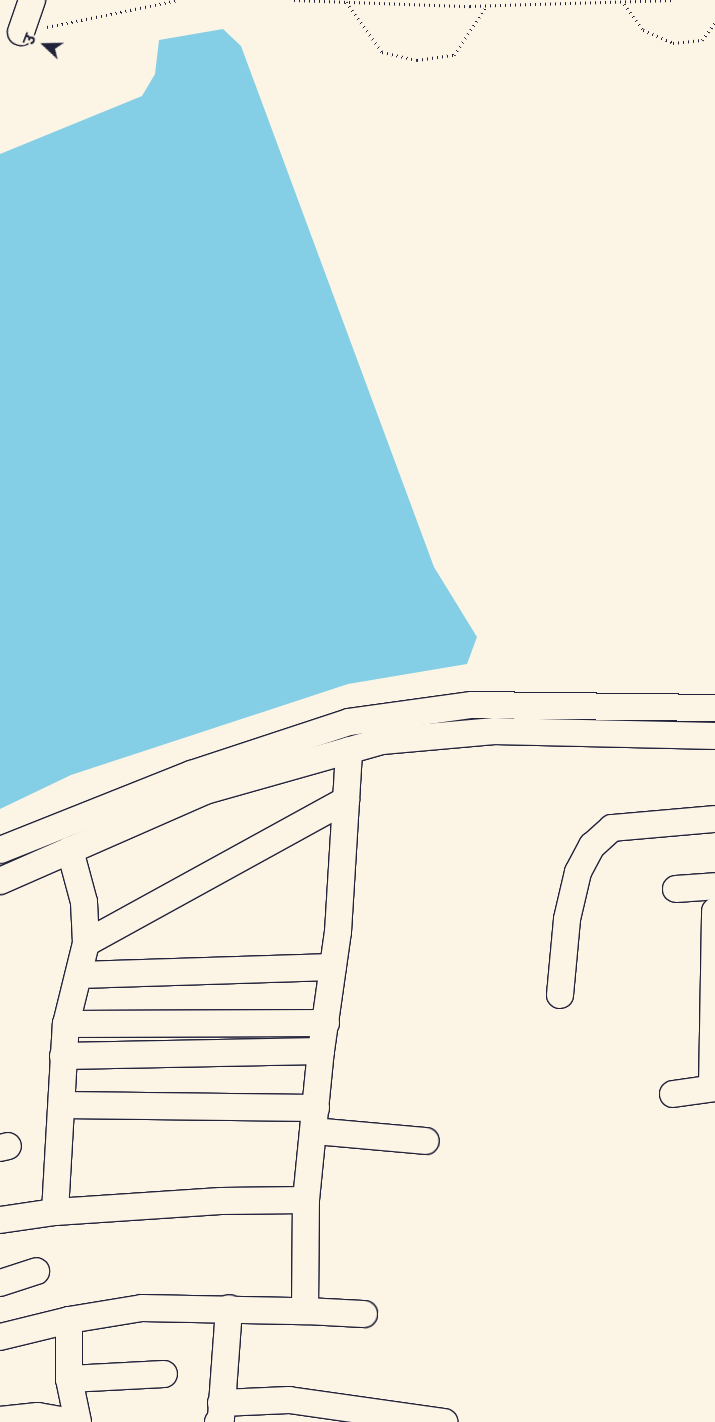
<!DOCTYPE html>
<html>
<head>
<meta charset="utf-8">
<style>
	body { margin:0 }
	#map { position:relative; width:715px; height:1422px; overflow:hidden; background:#fcf5e5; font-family:"Balsamiq Sans","Playpen Sans Deva",sans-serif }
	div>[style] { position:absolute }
	.water>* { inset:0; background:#85cfe6 }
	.path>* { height:3px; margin-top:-1.5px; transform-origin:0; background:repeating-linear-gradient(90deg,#22223b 0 1px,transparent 0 5px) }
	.roads { filter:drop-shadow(1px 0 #22223b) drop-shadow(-1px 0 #22223b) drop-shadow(0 1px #22223b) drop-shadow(0 -1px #22223b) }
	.minor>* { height:26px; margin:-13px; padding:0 13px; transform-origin:13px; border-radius:13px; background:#fcf5e5 }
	span { translate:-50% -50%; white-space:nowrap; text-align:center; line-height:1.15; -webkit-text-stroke:4px #fcf5e5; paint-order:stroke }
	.north { position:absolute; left:20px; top:20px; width:50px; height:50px; -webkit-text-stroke:4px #fcf5e5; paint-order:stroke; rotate:291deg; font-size:14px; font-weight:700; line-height:20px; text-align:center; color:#22223b }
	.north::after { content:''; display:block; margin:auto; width:18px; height:22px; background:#22223b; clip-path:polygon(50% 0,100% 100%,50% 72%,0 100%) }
</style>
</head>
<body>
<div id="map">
	<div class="water">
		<i style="clip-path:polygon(223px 29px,241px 46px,434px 567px,477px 637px,467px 664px,348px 684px,71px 775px,0 809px,0 154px,142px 96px,155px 74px,159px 40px)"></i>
	</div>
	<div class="path">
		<i style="left:294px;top:0;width:176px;rotate:2deg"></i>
		<i style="left:470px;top:6px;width:205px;rotate:-1.7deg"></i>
		<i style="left:346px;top:2px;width:62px;rotate:54.2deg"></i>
		<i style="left:382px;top:52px;width:36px;rotate:13deg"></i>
		<i style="left:417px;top:60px;width:37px;rotate:-8deg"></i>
		<i style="left:454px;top:55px;width:58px;rotate:-56.3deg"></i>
		<i style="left:624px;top:4px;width:32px;rotate:54deg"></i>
		<i style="left:643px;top:30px;width:33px;rotate:23deg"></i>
		<i style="left:673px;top:43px;width:29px;rotate:-6deg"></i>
		<i style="left:702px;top:40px;width:21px;rotate:-53deg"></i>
		<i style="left:47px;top:27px;width:134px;rotate:-11.6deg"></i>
	</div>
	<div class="roads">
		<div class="minor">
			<i style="left:21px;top:32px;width:34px;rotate:-71deg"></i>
			<i style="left:0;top:850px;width:206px;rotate:-21.7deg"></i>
			<i style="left:191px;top:774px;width:166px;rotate:-18.2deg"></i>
			<i style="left:349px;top:722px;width:124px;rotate:-7.9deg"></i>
			<i style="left:472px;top:705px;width:243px;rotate:0.7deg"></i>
			<i style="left:0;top:881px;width:224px;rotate:-23.7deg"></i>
			<i style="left:205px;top:791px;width:184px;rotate:-15.8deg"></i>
			<i style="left:382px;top:741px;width:113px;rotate:-5.1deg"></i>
			<i style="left:495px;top:731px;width:220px;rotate:1.3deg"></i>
			<i style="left:676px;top:889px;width:39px;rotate:-4deg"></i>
			<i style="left:86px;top:943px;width:297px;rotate:-28.8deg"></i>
			<i style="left:79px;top:975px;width:254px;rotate:-1.8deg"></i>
			<i style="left:560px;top:995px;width:76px;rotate:-84.7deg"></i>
			<i style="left:567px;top:919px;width:48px;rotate:-76.8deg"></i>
			<i style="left:578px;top:872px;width:30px;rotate:-62deg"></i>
			<i style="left:592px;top:846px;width:27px;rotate:-42deg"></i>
			<i style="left:612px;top:828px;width:103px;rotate:-5deg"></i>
			<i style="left:66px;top:1024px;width:260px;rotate:-0.2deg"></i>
			<i style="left:63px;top:1056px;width:258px;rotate:-1.1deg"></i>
			<i style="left:712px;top:1088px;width:177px;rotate:-89deg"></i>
			<i style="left:673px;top:1094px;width:42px;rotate:-8.1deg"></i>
			<i style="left:62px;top:1105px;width:254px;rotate:0.7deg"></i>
			<i style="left:314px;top:1131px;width:112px;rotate:5.1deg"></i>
			<i style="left:0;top:1148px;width:8px;rotate:-14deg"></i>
			<i style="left:55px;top:1212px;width:188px;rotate:-86.7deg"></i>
			<i style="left:66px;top:1024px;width:83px;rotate:-76.1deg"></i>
			<i style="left:86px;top:943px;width:41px;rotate:-92.8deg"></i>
			<i style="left:84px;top:902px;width:54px;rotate:-105.1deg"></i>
			<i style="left:0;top:1220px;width:56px;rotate:-8.3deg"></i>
			<i style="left:55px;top:1212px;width:166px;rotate:-3.8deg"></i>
			<i style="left:221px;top:1201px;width:85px;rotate:-0.7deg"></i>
			<i style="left:0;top:1283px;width:38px;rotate:-18deg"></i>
			<i style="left:305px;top:1311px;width:59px;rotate:2.9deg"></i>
			<i style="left:0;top:1337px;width:71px;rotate:-13.8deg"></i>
			<i style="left:69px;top:1379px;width:95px;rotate:-3deg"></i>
			<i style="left:221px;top:1403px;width:68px;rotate:-2.5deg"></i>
			<i style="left:289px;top:1400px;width:157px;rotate:8.1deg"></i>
			<i style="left:0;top:1420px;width:38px;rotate:-6deg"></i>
			<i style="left:38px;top:1416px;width:36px;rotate:10deg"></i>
			<i style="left:78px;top:1422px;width:44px;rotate:-101.8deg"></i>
			<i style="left:69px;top:1379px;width:59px;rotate:-90deg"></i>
			<i style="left:69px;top:1320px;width:74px;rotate:-9.3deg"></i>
			<i style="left:142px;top:1308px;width:163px;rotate:1.1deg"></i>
			<i style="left:305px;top:1311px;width:111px;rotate:-89.5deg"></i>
			<i style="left:306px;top:1200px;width:150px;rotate:-84.3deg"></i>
			<i style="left:321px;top:1051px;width:120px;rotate:-81.9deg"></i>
			<i style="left:338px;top:932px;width:182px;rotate:-86.5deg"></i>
			<i style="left:218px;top:1422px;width:5px;rotate:-53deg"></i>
			<i style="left:221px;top:1418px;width:110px;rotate:-85.8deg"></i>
		</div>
	</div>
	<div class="north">उ</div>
</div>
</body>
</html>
